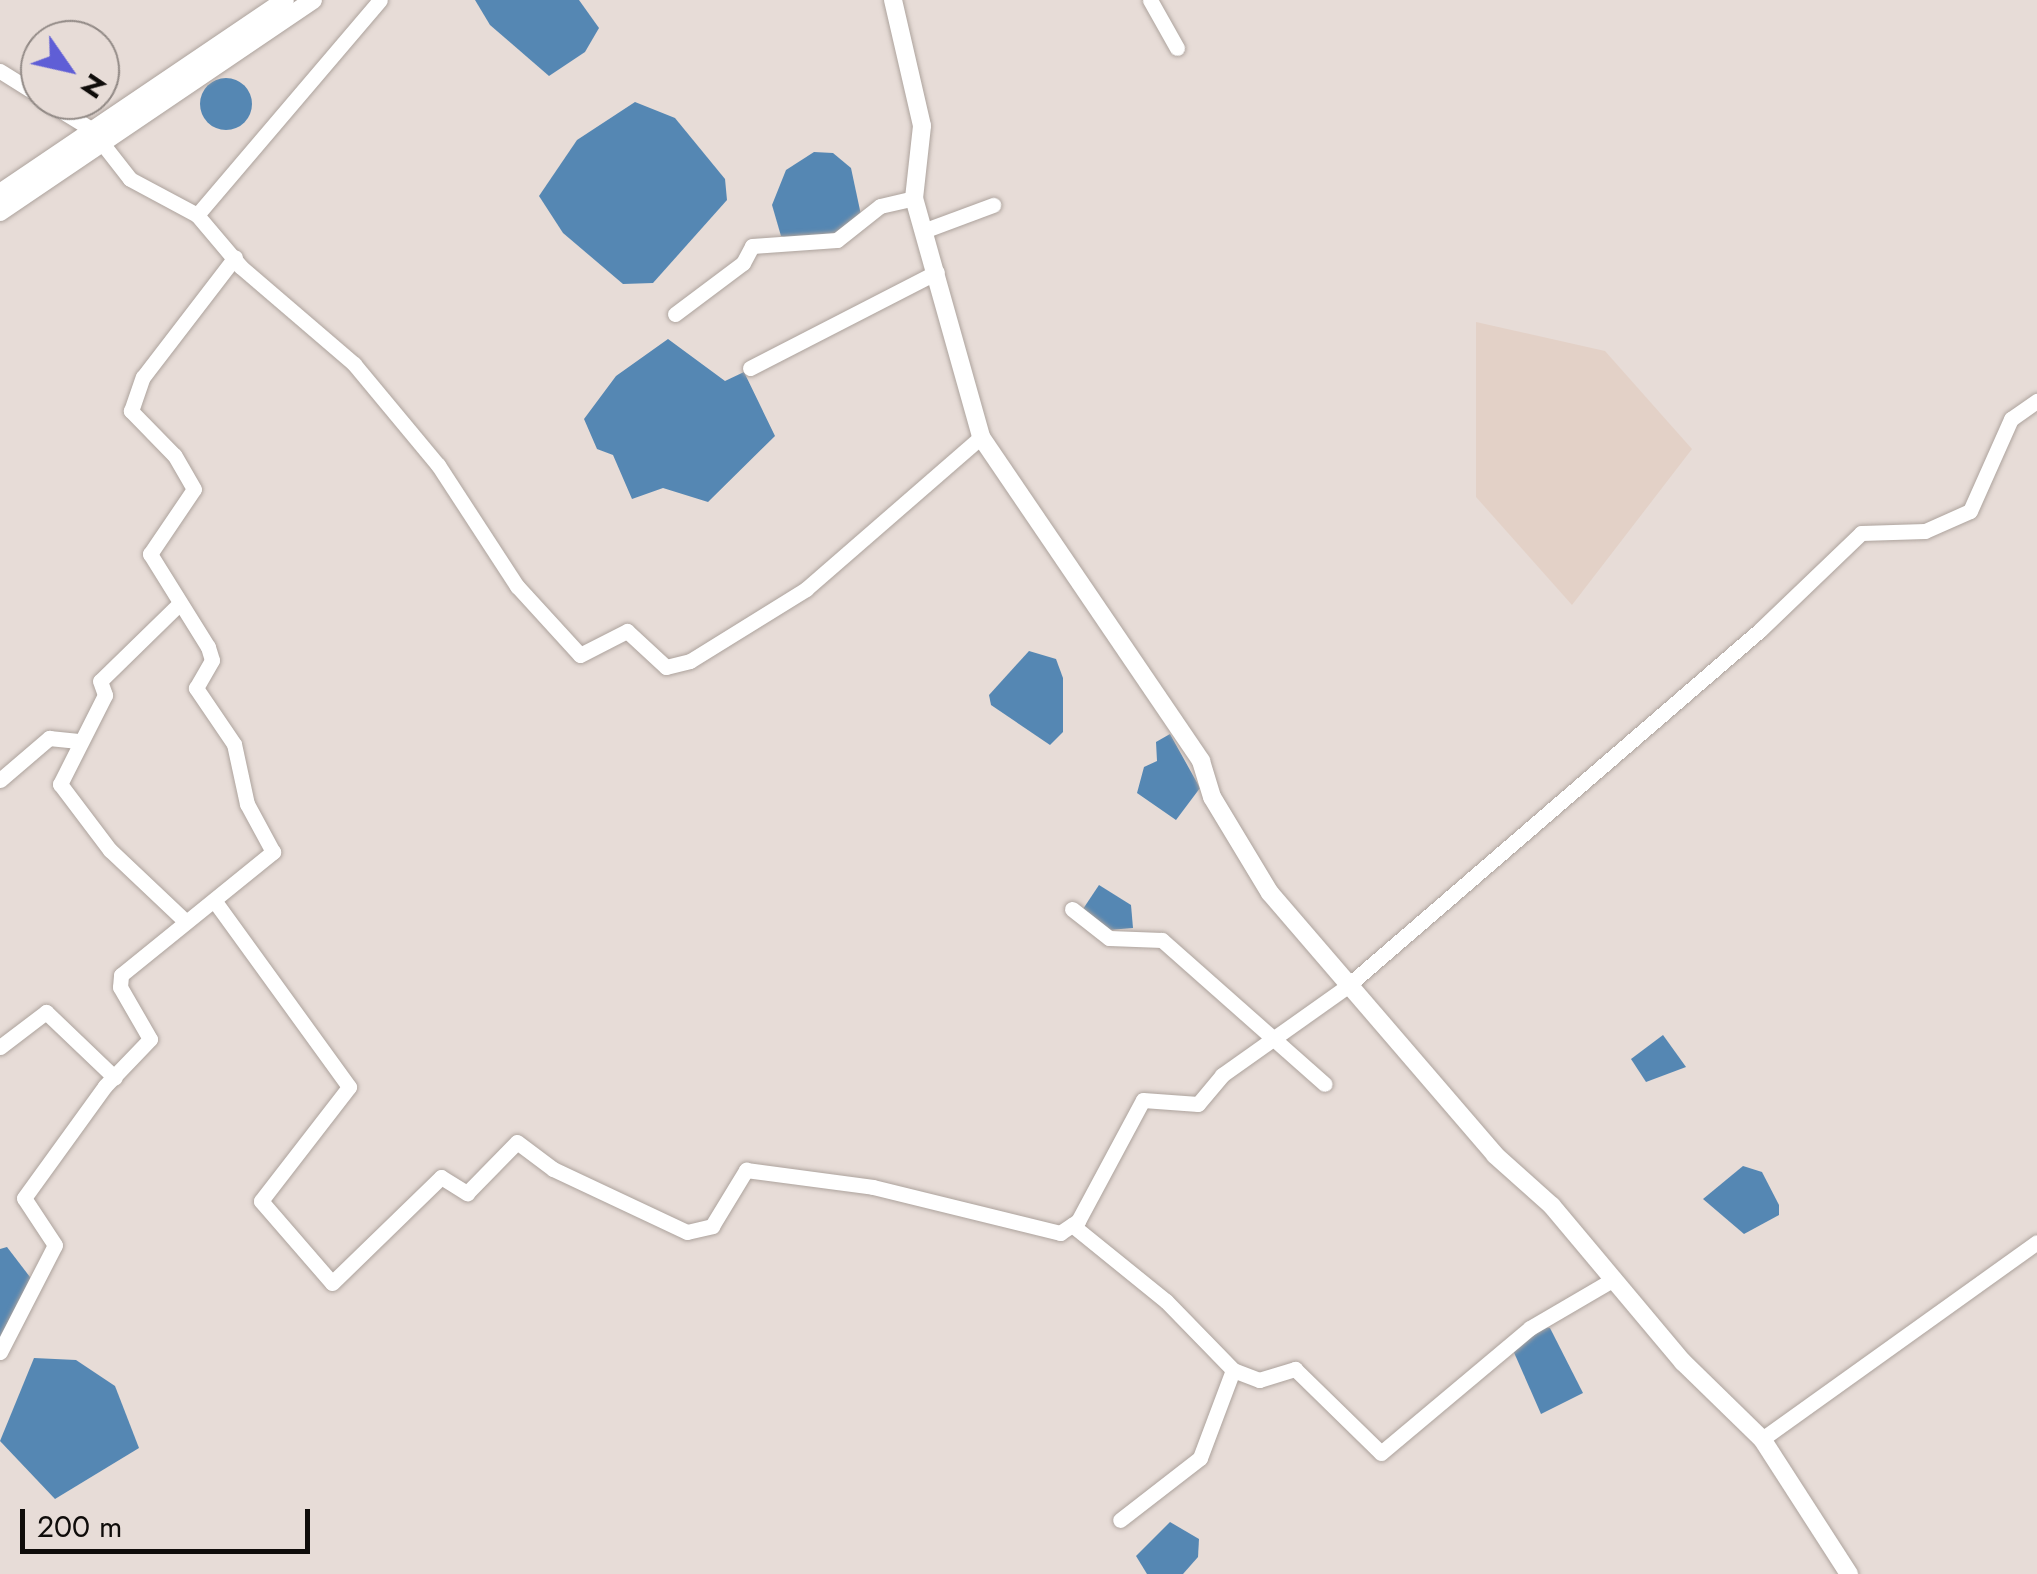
<!DOCTYPE html>
<style>
body{margin:0}
#map{position:relative;width:2037px;height:1574px;overflow:hidden;background:#e7dcd7;font-family:Jost,sans-serif}
div>[style]{position:absolute}
.built>*{inset:0;background:#e3d1c7}
.water>*{inset:0;background:#5587b3}
.round{border-radius:50%}
.roads{filter:drop-shadow(0 0 2px #ada39d) drop-shadow(0 0 2px #ada39d)}
.minor>*{height:15px;margin:-7.5px;padding:0 7.5px;transform-origin:7.5px;border-radius:7.5px;background:#fff}
.major>*{height:18px;margin:-9px;padding:0 9px;transform-origin:9px;border-radius:9px;background:#fff}
span{translate:-50% -50%;white-space:nowrap;text-align:center;line-height:1.15;-webkit-text-stroke:10px #e7dcd7;paint-order:stroke}
.north{position:absolute;left:20px;top:20px;width:100px;height:100px;box-sizing:border-box;background:#e7dcd7;border:2px solid #918985;border-radius:50%;rotate:124deg;font-size:28px;font-weight:700;line-height:40px;text-align:center;color:#0f0c0a}
.north::after{content:'';display:block;margin:auto;width:35px;height:45px;background:#5f5ed6;clip-path:polygon(50% 0,100% 100%,50% 72%,0 100%)}
.scale{position:absolute;left:20px;top:1509px;width:290px;height:45px;box-sizing:border-box;border:5px solid #0f0c0a;border-top:0;padding-left:12px;font-size:30px;line-height:35px;white-space:nowrap;color:#0f0c0a;-webkit-text-stroke:8px #e7dcd7;paint-order:stroke}
</style>
<div id="map">
<div class="built">
<i style="clip-path:polygon(1476px 322px,1605px 351px,1692px 449px,1572px 605px,1476px 497px)"></i>
</div>
<div class="water">
<i style="clip-path:polygon(475px 0,579px 0,599px 28px,585px 52px,549px 76px,490px 25px)"></i>
<i class="round" style="left:200px;top:78px;width:52px;height:52px"></i>
<i style="clip-path:polygon(635px 102px,675px 118px,725px 179px,727px 200px,653px 283px,623px 284px,563px 233px,539px 196px,577px 140px)"></i>
<i style="clip-path:polygon(814px 152px,833px 153px,851px 168px,861px 215px,843px 233px,797px 241px,781px 236px,772px 205px,786px 170px)"></i>
<i style="clip-path:polygon(668px 339px,725px 381px,744px 372px,775px 436px,708px 502px,663px 488px,632px 499px,613px 455px,597px 449px,584px 419px,616px 376px)"></i>
<i style="clip-path:polygon(1029px 651px,1056px 659px,1063px 678px,1063px 732px,1050px 745px,991px 705px,989px 695px)"></i>
<i style="clip-path:polygon(1170px 734px,1200px 788px,1176px 820px,1137px 793px,1144px 767px,1157px 761px,1156px 742px)"></i>
<i style="clip-path:polygon(1099px 885px,1131px 905px,1133px 928px,1109px 930px,1081px 912px)"></i>
<i style="clip-path:polygon(1663px 1035px,1686px 1067px,1646px 1082px,1631px 1059px)"></i>
<i style="clip-path:polygon(1743px 1166px,1762px 1172px,1779px 1205px,1779px 1215px,1744px 1234px,1703px 1199px)"></i>
<i style="clip-path:polygon(7px 1247px,33px 1281px,0 1340px,0 1249px)"></i>
<i style="clip-path:polygon(1541px 1326px,1550px 1328px,1583px 1393px,1541px 1414px,1512px 1348px)"></i>
<i style="clip-path:polygon(34px 1358px,76px 1360px,115px 1386px,139px 1448px,55px 1499px,0 1441px)"></i>
<i style="clip-path:polygon(1170px 1522px,1199px 1539px,1198px 1557px,1183px 1574px,1147px 1574px,1136px 1556px)"></i>
</div>
<div class="roads">
<div class="minor">
<i style="left:1150px;top:0;width:55px;rotate:60.6deg"></i>
<i style="left:0;top:71px;width:47px;rotate:32deg"></i>
<i style="left:44px;top:100px;width:55px;rotate:31.7deg"></i>
<i style="left:91px;top:129px;width:63px;rotate:52deg"></i>
<i style="left:130px;top:179px;width:76px;rotate:28.2deg"></i>
<i style="left:197px;top:215px;width:68px;rotate:49.8deg"></i>
<i style="left:241px;top:267px;width:149px;rotate:40.6deg"></i>
<i style="left:354px;top:364px;width:131px;rotate:50.3deg"></i>
<i style="left:438px;top:465px;width:145px;rotate:56.9deg"></i>
<i style="left:517px;top:586px;width:93px;rotate:47.6deg"></i>
<i style="left:580px;top:655px;width:53px;rotate:-27.1deg"></i>
<i style="left:627px;top:631px;width:53px;rotate:42.7deg"></i>
<i style="left:666px;top:667px;width:25px;rotate:-14deg"></i>
<i style="left:690px;top:661px;width:137px;rotate:-31.8deg"></i>
<i style="left:806px;top:589px;width:232px;rotate:-41deg"></i>
<i style="left:197px;top:215px;width:282px;rotate:-49.6deg"></i>
<i style="left:923px;top:231px;width:75px;rotate:-20.4deg"></i>
<i style="left:675px;top:314px;width:85px;rotate:-36.9deg"></i>
<i style="left:743px;top:263px;width:19px;rotate:-62deg"></i>
<i style="left:752px;top:246px;width:85px;rotate:-4deg"></i>
<i style="left:837px;top:240px;width:55px;rotate:-38.3deg"></i>
<i style="left:880px;top:206px;width:35px;rotate:-13deg"></i>
<i style="left:750px;top:368px;width:210px;rotate:-27.2deg"></i>
<i style="left:179px;top:604px;width:110px;rotate:135.7deg"></i>
<i style="left:100px;top:681px;width:15px;rotate:70deg"></i>
<i style="left:105px;top:695px;width:100px;rotate:116.8deg"></i>
<i style="left:60px;top:784px;width:83px;rotate:52.9deg"></i>
<i style="left:110px;top:850px;width:100px;rotate:43.4deg"></i>
<i style="left:0;top:780px;width:65px;rotate:-40.6deg"></i>
<i style="left:49px;top:738px;width:27px;rotate:6deg"></i>
<i style="left:216px;top:903px;width:227px;rotate:54.1deg"></i>
<i style="left:349px;top:1087px;width:144px;rotate:127.7deg"></i>
<i style="left:261px;top:1201px;width:108px;rotate:49.1deg"></i>
<i style="left:332px;top:1283px;width:152px;rotate:-44.2deg"></i>
<i style="left:441px;top:1177px;width:31px;rotate:32deg"></i>
<i style="left:467px;top:1193px;width:71px;rotate:-45.6deg"></i>
<i style="left:517px;top:1142px;width:45px;rotate:36.9deg"></i>
<i style="left:553px;top:1169px;width:148px;rotate:25.2deg"></i>
<i style="left:687px;top:1232px;width:26px;rotate:-13deg"></i>
<i style="left:712px;top:1226px;width:66px;rotate:-58.7deg"></i>
<i style="left:746px;top:1170px;width:128px;rotate:7.6deg"></i>
<i style="left:873px;top:1187px;width:193px;rotate:13.8deg"></i>
<i style="left:1060px;top:1233px;width:22px;rotate:-34deg"></i>
<i style="left:1078px;top:1221px;width:137px;rotate:-61.8deg"></i>
<i style="left:1143px;top:1100px;width:55px;rotate:4.2deg"></i>
<i style="left:1198px;top:1104px;width:38px;rotate:-50deg"></i>
<i style="left:1222px;top:1075px;width:151px;rotate:-35.3deg"></i>
<i style="left:1345px;top:988px;width:548px;rotate:-40.78deg"></i>
<i style="left:1760px;top:630px;width:140px;rotate:-43.8deg"></i>
<i style="left:1861px;top:533px;width:64px;rotate:-1.8deg"></i>
<i style="left:1925px;top:531px;width:49px;rotate:-24deg"></i>
<i style="left:1970px;top:511px;width:101px;rotate:-66deg"></i>
<i style="left:2011px;top:419px;width:32px;rotate:-35deg"></i>
<i style="left:1072px;top:909px;width:47px;rotate:38.1deg"></i>
<i style="left:1109px;top:938px;width:53px;rotate:2.2deg"></i>
<i style="left:1162px;top:940px;width:217px;rotate:41.5deg"></i>
<i style="left:0;top:1047px;width:58px;rotate:-37.3deg"></i>
<i style="left:46px;top:1012px;width:95px;rotate:43.7deg"></i>
<i style="left:1072px;top:1225px;width:121px;rotate:39deg"></i>
<i style="left:1166px;top:1301px;width:96px;rotate:45.8deg"></i>
<i style="left:1233px;top:1370px;width:94px;rotate:110.6deg"></i>
<i style="left:1200px;top:1458px;width:101px;rotate:142.2deg"></i>
<i style="left:0;top:1352px;width:120px;rotate:-62.8deg"></i>
<i style="left:55px;top:1245px;width:56px;rotate:-123.4deg"></i>
<i style="left:24px;top:1198px;width:138px;rotate:-54.1deg"></i>
<i style="left:105px;top:1086px;width:65px;rotate:-46.2deg"></i>
<i style="left:150px;top:1039px;width:60px;rotate:-120deg"></i>
<i style="left:120px;top:987px;width:12px;rotate:-85deg"></i>
<i style="left:121px;top:975px;width:196px;rotate:-39deg"></i>
<i style="left:273px;top:852px;width:55px;rotate:-118.4deg"></i>
<i style="left:247px;top:804px;width:61px;rotate:-102.2deg"></i>
<i style="left:234px;top:744px;width:68px;rotate:-124.2deg"></i>
<i style="left:196px;top:688px;width:32px;rotate:-60deg"></i>
<i style="left:212px;top:660px;width:14px;rotate:-107deg"></i>
<i style="left:208px;top:647px;width:110px;rotate:-121.9deg"></i>
<i style="left:150px;top:554px;width:78px;rotate:-55.9deg"></i>
<i style="left:194px;top:489px;width:39px;rotate:-120deg"></i>
<i style="left:174px;top:455px;width:62px;rotate:-134.3deg"></i>
<i style="left:131px;top:411px;width:36px;rotate:-71deg"></i>
<i style="left:143px;top:377px;width:151px;rotate:-52.5deg"></i>
<i style="left:1233px;top:1370px;width:28px;rotate:21deg"></i>
<i style="left:1259px;top:1380px;width:38px;rotate:-17deg"></i>
<i style="left:1295px;top:1369px;width:120px;rotate:44.3deg"></i>
<i style="left:1381px;top:1453px;width:194px;rotate:-40deg"></i>
<i style="left:1530px;top:1328px;width:95px;rotate:-30.3deg"></i>
<i style="left:1762px;top:1439px;width:338px;rotate:-35.6deg"></i>
</div>
<div class="major">
<i style="left:893px;top:0;width:129px;rotate:77deg"></i>
<i style="left:922px;top:126px;width:72px;rotate:96.3deg"></i>
<i style="left:914px;top:198px;width:248px;rotate:74.3deg"></i>
<i style="left:981px;top:437px;width:392px;rotate:55.8deg"></i>
<i style="left:1201px;top:761px;width:38px;rotate:73deg"></i>
<i style="left:1212px;top:797px;width:112px;rotate:58.9deg"></i>
<i style="left:1270px;top:893px;width:345px;rotate:49.3deg"></i>
<i style="left:1495px;top:1155px;width:76px;rotate:41.8deg"></i>
<i style="left:1552px;top:1206px;width:204px;rotate:50deg"></i>
<i style="left:1683px;top:1362px;width:110px;rotate:44.3deg"></i>
<i style="left:1762px;top:1439px;width:161px;rotate:57.2deg"></i>
<i style="left:0;top:193px;width:344px;rotate:-34.1deg"></i>
<i style="left:0;top:212px;width:378px;rotate:-34.1deg"></i>
</div>
</div>
<div class="north">N</div>
<div class="scale">200 m</div>
</div>
